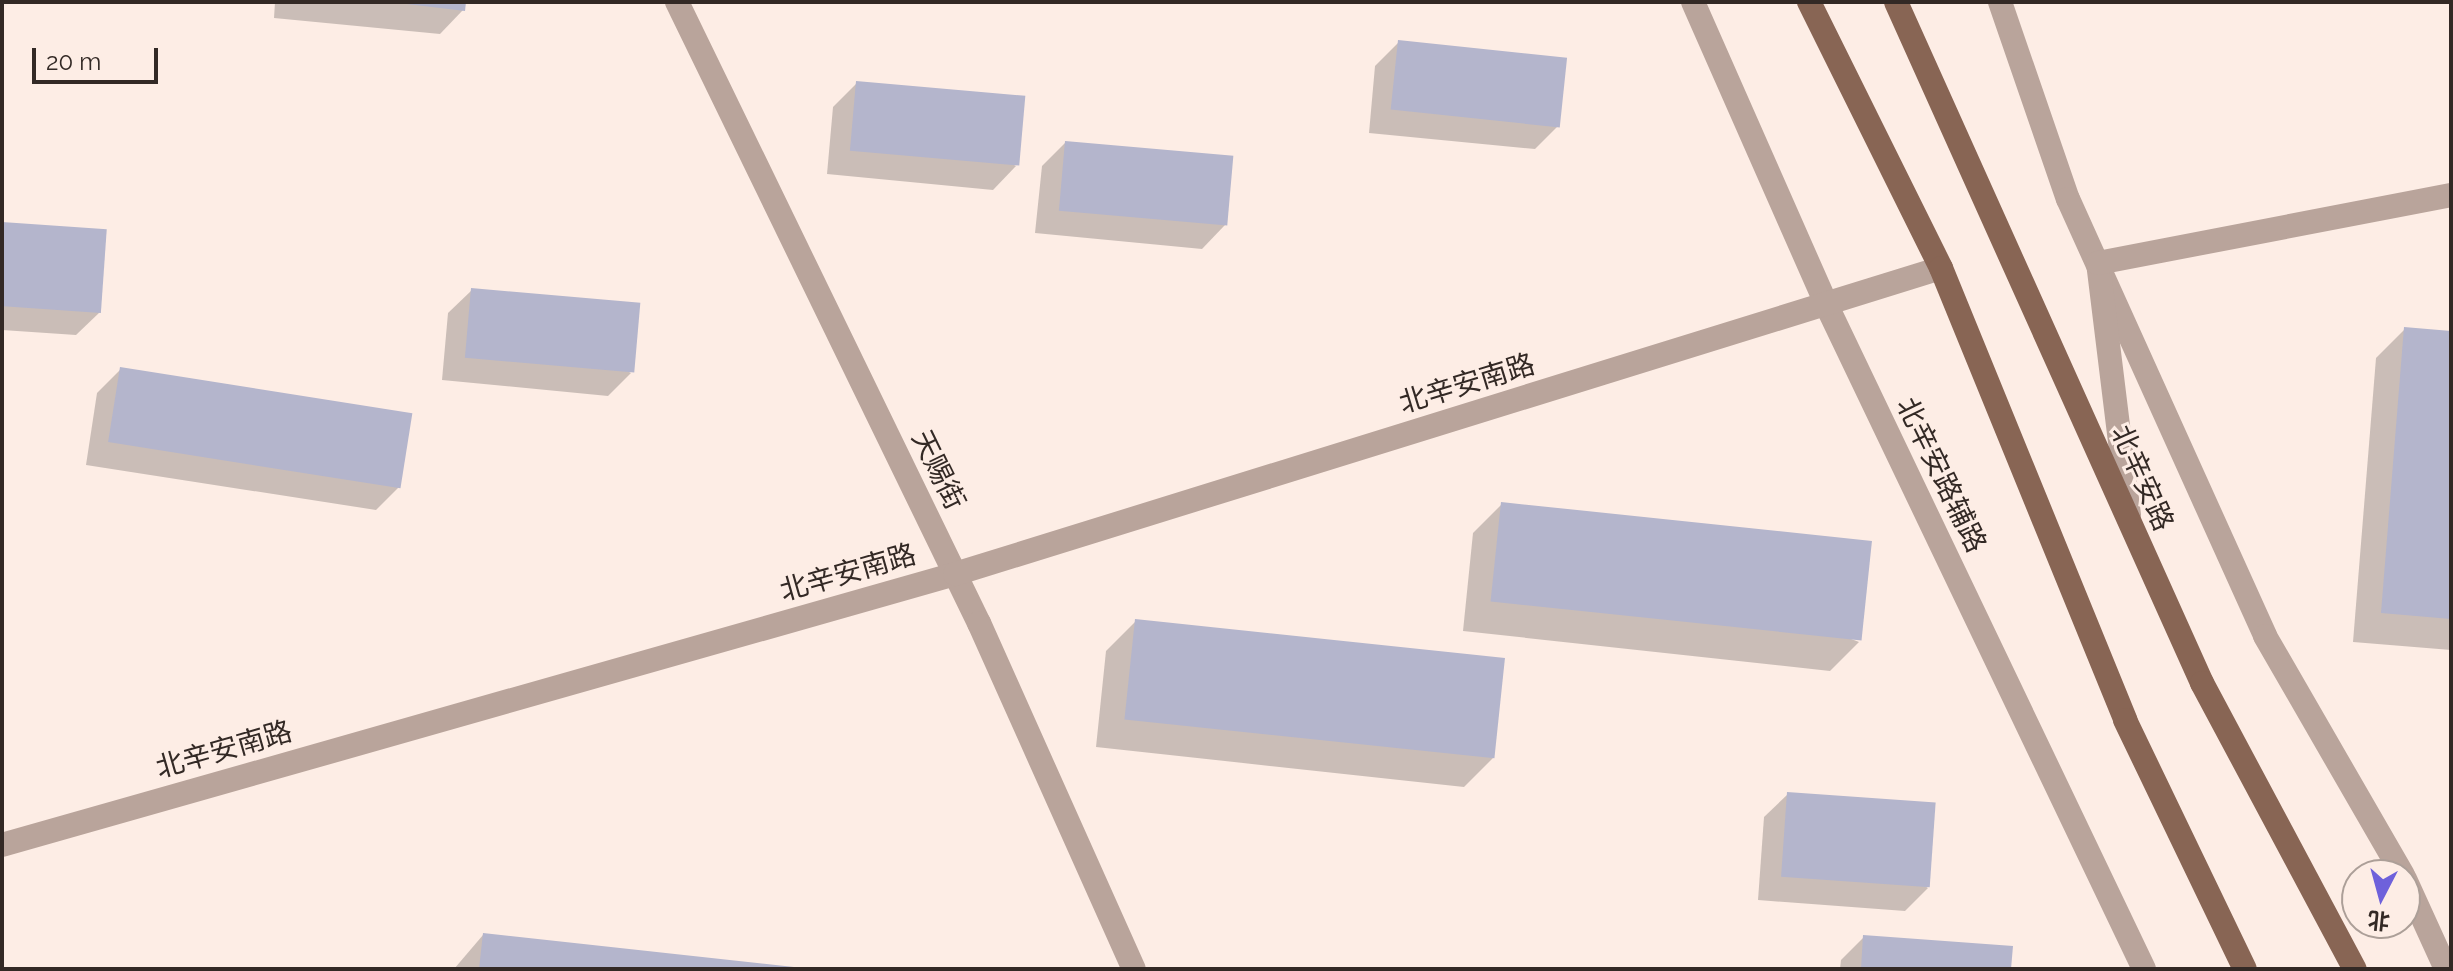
<!DOCTYPE html>
<meta charset="utf-8">
<style>
body{margin:0}
#map{position:relative;width:2453px;height:971px;overflow:hidden;background:#fdede5;font-family:Raleway,"Noto Sans SC",sans-serif}
div>[style]{position:absolute}
.shadow>*{inset:0;background:#0003}
.building>*{inset:0;background:#b4b5cc;transform-origin:0 0}
.minor>*{height:24px;margin:-12px;padding:0 12px;transform-origin:12px;border-radius:12px;background:#b9a49b}
.major>*{height:24px;margin:-12px;padding:0 12px;transform-origin:12px;border-radius:12px;background:#886554}
span{translate:-50% -50%;white-space:nowrap;text-align:center;line-height:1.15;-webkit-text-stroke:6px #fdede5;paint-order:stroke}
.street-label{font-size:28px;color:#332925}
.frame{position:absolute;inset:0;border:4px solid #332925;pointer-events:none}
.north{position:absolute;left:2341px;top:859px;width:80px;height:80px;box-sizing:border-box;background:#fdede5;border:2px solid #ac9f98;border-radius:50%;rotate:186deg;font-size:22px;font-weight:700;line-height:32px;text-align:center;color:#332925}
.north::after{content:'';display:block;margin:auto;width:28px;height:36px;background:#6e61db;clip-path:polygon(50% 0,100% 100%,50% 72%,0 100%)}
.scale{position:absolute;left:32px;top:48px;width:126px;height:36px;box-sizing:border-box;border:4px solid #332925;border-top:0;padding-left:10px;font-size:24px;line-height:28px;white-space:nowrap;color:#332925;-webkit-text-stroke:6px #fdede5;paint-order:stroke}
</style>
<div id="map">
<div class="shadow">
<i style="clip-path:polygon(275px 2px,464px 2px,463px 10px,440px 34px,274px 18px)"></i>
<i style="clip-path:polygon(1399px 42px,1558px 126px,1535px 149px,1369px 133px,1375px 66px)"></i>
<i style="clip-path:polygon(857px 83px,1016px 166px,993px 190px,827px 174px,833px 107px)"></i>
<i style="clip-path:polygon(1065px 143px,1225px 225px,1202px 249px,1035px 233px,1042px 166px)"></i>
<i style="clip-path:polygon(2px 224px,100px 312px,76px 335px,2px 330px)"></i>
<i style="clip-path:polygon(472px 290px,631px 373px,608px 396px,442px 380px,448px 313px)"></i>
<i style="clip-path:polygon(2405px 329px,2451px 333px,2451px 650px,2353px 642px,2376px 358px)"></i>
<i style="clip-path:polygon(120px 370px,400px 486px,376px 510px,86px 465px,97px 393px)"></i>
<i style="clip-path:polygon(1502px 504px,1859px 642px,1830px 671px,1463px 631px,1473px 533px)"></i>
<i style="clip-path:polygon(1136px 621px,1493px 758px,1464px 787px,1096px 747px,1106px 651px)"></i>
<i style="clip-path:polygon(1788px 794px,1928px 888px,1905px 911px,1758px 900px,1764px 817px)"></i>
<i style="clip-path:polygon(483px 935px,792px 969px,454px 969px)"></i>
<i style="clip-path:polygon(1864px 937px,2009px 969px,1840px 969px,1841px 960px)"></i>
</div>
<div class="building">
<i style="clip-path:polygon(390px 2px,466px 2px,465px 11px)"></i>
<i style="left:1398px;top:40px;width:170px;height:70px;rotate:6deg"></i>
<i style="left:856px;top:81px;width:170px;height:70px;rotate:5deg"></i>
<i style="left:1065px;top:141px;width:169px;height:70px;rotate:5deg"></i>
<i style="left:2px;top:222px;width:105px;height:84px;rotate:4deg"></i>
<i style="left:471px;top:288px;width:170px;height:70px;rotate:5deg"></i>
<i style="clip-path:polygon(2404px 327px,2451px 331px,2451px 619px,2381px 613px)"></i>
<i style="left:120px;top:367px;width:296px;height:76px;rotate:9deg"></i>
<i style="left:1501px;top:502px;width:373px;height:100px;rotate:6deg"></i>
<i style="left:1135px;top:619px;width:372px;height:101px;rotate:6deg"></i>
<i style="left:1787px;top:792px;width:149px;height:85px;rotate:4deg"></i>
<i style="clip-path:polygon(483px 933px,794px 967px,794px 969px,479px 969px)"></i>
<i style="clip-path:polygon(1863px 935px,2013px 946px,2011px 969px,1861px 969px)"></i>
</div>
<div class="minor">
<i style="left:677px;top:2px;width:691px;rotate:64.07deg"></i>
<i style="left:979px;top:623px;width:379px;rotate:65.9deg"></i>
<i style="left:1693px;top:2px;width:330px;rotate:66.2deg"></i>
<i style="left:1826px;top:304px;width:737px;rotate:64.44deg"></i>
<i style="left:2000px;top:2px;width:208px;rotate:71deg"></i>
<i style="left:2068px;top:199px;width:479px;rotate:65.7deg"></i>
<i style="left:2265px;top:636px;width:276px;rotate:60deg"></i>
<i style="left:2129px;top:515px;width:254px;rotate:-97deg"></i>
<i style="left:2098px;top:263px;width:359px;rotate:-10.9deg"></i>
<i style="left:2px;top:845px;width:991px;rotate:-15.87deg"></i>
<i style="left:955px;top:574px;width:1032px;rotate:-17.24deg"></i>
<i style="left:2405px;top:879px;width:99px;rotate:65.5deg"></i>
</div>
<div class="major">
<i style="left:1809px;top:2px;width:297px;rotate:63.6deg"></i>
<i style="left:1941px;top:268px;width:488px;rotate:67.8deg"></i>
<i style="left:2125px;top:720px;width:276px;rotate:64.3deg"></i>
<i style="left:1896px;top:2px;width:747px;rotate:65.8deg"></i>
<i style="left:2202px;top:683px;width:324px;rotate:61.9deg"></i>
</div>
<div class="street-label">
<span style="left:1467px;top:384px;rotate:-17deg">北辛安南路</span>
<span style="left:938px;top:470px;rotate:64deg">天赐街</span>
<span style="left:1941px;top:475px;rotate:64deg">北辛安路辅路</span>
<span style="left:2142px;top:478px;rotate:66deg">北辛安路</span>
<span style="left:848px;top:573px;rotate:-16deg">北辛安南路</span>
<span style="left:224px;top:750px;rotate:-16deg">北辛安南路</span>
</div>
<div class="frame"></div>
<div class="north">北</div>
<div class="scale">20 m</div>
</div>
